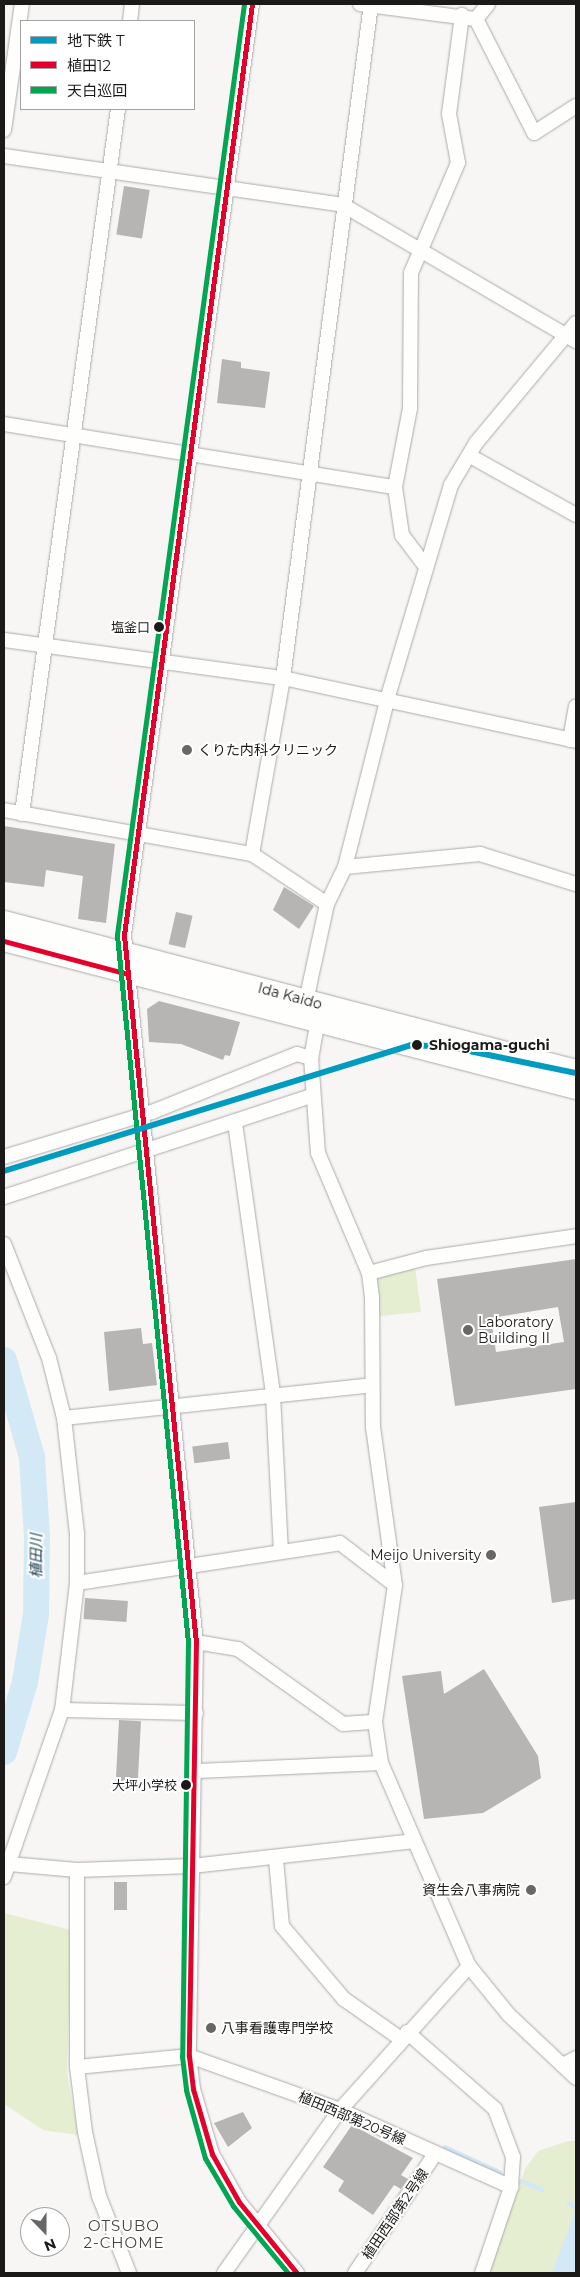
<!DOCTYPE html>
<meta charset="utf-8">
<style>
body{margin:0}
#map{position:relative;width:580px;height:2277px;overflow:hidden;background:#f8f6f4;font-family:Montserrat,"Noto Sans JP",sans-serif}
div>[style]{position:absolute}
.green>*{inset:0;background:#e5eed1}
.water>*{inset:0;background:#d3e9f5}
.stream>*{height:4.5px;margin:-2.25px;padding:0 2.25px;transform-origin:2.25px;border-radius:2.25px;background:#d3e9f5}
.river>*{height:26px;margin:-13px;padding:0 13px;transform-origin:13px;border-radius:13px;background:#d3e9f5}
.building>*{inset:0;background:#b6b5b3;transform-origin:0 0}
.roads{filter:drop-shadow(0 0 1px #acaaa9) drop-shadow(0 0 1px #acaaa9)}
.minor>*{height:14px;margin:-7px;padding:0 7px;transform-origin:7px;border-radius:7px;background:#fefefd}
.highway>*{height:20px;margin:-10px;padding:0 10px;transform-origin:10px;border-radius:10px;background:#fefefd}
.bus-1>*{height:5px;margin:-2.5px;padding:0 2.5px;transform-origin:2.5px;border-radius:2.5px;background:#e4002b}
.bus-2>*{height:5px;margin:-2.5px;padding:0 2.5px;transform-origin:2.5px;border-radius:2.5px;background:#00a651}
.metro-1>*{height:6px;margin:-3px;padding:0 3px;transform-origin:3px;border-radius:3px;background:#009bbf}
.dots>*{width:14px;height:14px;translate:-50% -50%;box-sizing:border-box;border:2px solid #fff;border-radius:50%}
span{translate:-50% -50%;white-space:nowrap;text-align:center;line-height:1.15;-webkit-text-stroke:4px #fff;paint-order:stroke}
.bus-label{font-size:13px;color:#1b1a19}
.right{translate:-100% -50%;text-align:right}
.poi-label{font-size:14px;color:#1b1a19}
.left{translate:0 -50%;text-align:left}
.street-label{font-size:14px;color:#1b1a19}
.stop-label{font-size:14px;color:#1b1a19;font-weight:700}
.water-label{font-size:15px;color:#1e4457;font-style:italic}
.neighbourhood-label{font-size:15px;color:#474342;letter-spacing:1px}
.frame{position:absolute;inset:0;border:5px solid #1b1a19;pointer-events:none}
.legend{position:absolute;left:20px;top:20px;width:175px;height:90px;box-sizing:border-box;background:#fff;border:1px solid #a4a3a3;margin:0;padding:6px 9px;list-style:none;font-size:15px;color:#1b1a19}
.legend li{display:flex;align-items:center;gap:10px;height:25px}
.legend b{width:25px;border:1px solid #a4a3a3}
.north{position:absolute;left:20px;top:2207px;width:50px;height:50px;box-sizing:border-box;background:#fff;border:1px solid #a4a3a3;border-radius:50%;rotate:158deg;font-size:14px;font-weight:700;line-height:20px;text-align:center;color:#1b1a19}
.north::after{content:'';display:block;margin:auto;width:18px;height:22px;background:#686766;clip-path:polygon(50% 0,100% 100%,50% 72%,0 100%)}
</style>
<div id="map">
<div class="green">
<i style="clip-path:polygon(415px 1266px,421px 1312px,380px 1316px,375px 1277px)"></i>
<i style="clip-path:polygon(4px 1913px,71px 1930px,67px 2073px,78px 2135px,43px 2130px,4px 2104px)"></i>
<i style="clip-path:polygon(568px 2141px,576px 2141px,576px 2273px,489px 2273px,525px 2169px,538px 2151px)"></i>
</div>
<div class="water">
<i style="clip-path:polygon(576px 2209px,576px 2273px,552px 2273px)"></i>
</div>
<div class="stream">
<i style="left:445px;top:2147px;width:60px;rotate:24.8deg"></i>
<i style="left:521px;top:2181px;width:22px;rotate:21deg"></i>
<i style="left:569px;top:2203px;width:8px;rotate:23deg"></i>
</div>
<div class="river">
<i style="left:4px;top:1360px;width:101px;rotate:73.9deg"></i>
<i style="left:32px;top:1457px;width:80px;rotate:86.4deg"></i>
<i style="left:37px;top:1537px;width:77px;rotate:90.7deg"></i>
<i style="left:36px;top:1614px;width:69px;rotate:99.2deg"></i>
<i style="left:25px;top:1682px;width:73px;rotate:106.7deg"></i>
</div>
<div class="building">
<i style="left:124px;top:186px;width:26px;height:49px;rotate:9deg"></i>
<i style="clip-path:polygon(222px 359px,241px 362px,241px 368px,270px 372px,265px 408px,217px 403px)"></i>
<i style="clip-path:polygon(4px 826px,115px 844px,106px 923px,78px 919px,83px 876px,46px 870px,44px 887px,4px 882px)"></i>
<i style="clip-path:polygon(284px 887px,314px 906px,299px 929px,273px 910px)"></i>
<i style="left:176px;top:912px;width:17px;height:33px;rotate:13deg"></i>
<i style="clip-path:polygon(159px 1001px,240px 1022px,230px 1056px,225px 1055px,223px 1060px,181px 1044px,149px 1042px,147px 1009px)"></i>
<i style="clip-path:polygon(evenodd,576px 1259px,576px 1389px,455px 1406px,437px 1279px,576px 1259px,558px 1307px,564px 1342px,496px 1352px,491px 1318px,558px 1307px)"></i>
<i style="clip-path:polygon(141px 1328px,143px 1344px,152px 1343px,157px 1385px,109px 1391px,104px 1332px)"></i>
<i style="left:228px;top:1442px;width:17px;height:36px;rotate:83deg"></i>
<i style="clip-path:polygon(576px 1502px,576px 1599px,552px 1603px,539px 1507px)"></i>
<i style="left:85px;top:1598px;width:43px;height:21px;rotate:4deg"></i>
<i style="clip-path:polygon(484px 1669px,538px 1756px,541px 1778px,483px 1813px,424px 1819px,402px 1676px,441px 1671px,444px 1694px)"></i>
<i style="left:119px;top:1720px;width:22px;height:68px;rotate:3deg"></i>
<i style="left:114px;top:1882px;width:13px;height:28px"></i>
<i style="clip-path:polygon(243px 2112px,252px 2128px,228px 2147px,214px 2123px)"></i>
<i style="clip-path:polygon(352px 2125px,413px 2158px,401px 2175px,408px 2179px,401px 2189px,394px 2185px,373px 2215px,338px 2191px,344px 2181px,323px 2167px)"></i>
</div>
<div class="roads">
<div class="minor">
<i style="left:252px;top:4px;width:940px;rotate:97.83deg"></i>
<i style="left:124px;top:935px;width:711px;rotate:84.19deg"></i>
<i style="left:196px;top:1642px;width:414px;rotate:91deg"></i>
<i style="left:189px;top:2056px;width:33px;rotate:83deg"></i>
<i style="left:193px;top:2089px;width:68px;rotate:73.7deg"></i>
<i style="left:212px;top:2154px;width:55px;rotate:60.6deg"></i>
<i style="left:239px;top:2202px;width:92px;rotate:50.8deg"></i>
<i style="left:360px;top:4px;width:117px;rotate:7.4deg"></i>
<i style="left:476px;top:19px;width:19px;rotate:-51deg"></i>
<i style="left:476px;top:19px;width:128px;rotate:63deg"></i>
<i style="left:534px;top:133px;width:50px;rotate:-32.7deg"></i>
<i style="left:130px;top:21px;width:17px;rotate:-83deg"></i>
<i style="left:4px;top:130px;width:127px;rotate:-81.9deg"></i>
<i style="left:4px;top:156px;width:343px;rotate:8.2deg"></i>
<i style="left:343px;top:205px;width:270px;rotate:30.3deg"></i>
<i style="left:576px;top:323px;width:156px;rotate:129.8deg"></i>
<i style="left:476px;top:443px;width:49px;rotate:120.8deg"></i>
<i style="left:451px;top:485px;width:221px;rotate:106.6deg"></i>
<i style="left:388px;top:697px;width:175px;rotate:104.2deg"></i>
<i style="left:345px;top:867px;width:41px;rotate:115.9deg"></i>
<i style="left:327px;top:904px;width:99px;rotate:102.2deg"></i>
<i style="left:306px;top:1001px;width:26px;rotate:65deg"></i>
<i style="left:317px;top:1025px;width:34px;rotate:100deg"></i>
<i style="left:311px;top:1058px;width:95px;rotate:85.8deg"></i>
<i style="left:318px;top:1153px;width:130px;rotate:67deg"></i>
<i style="left:369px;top:1273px;width:24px;rotate:83deg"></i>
<i style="left:372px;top:1297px;width:130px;rotate:89.6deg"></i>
<i style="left:373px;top:1427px;width:160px;rotate:82.1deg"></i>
<i style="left:395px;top:1585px;width:138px;rotate:98.3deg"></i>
<i style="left:375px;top:1722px;width:41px;rotate:81.7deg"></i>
<i style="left:381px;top:1763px;width:221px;rotate:66.6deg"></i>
<i style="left:469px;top:1966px;width:63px;rotate:50.8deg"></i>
<i style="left:509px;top:2015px;width:92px;rotate:43.2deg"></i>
<i style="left:4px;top:424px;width:396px;rotate:9.2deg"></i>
<i style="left:395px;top:487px;width:49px;rotate:81.7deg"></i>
<i style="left:402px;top:535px;width:40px;rotate:53deg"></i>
<i style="left:470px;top:456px;width:121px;rotate:29.1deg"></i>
<i style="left:395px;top:487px;width:80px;rotate:-79.2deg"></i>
<i style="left:410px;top:408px;width:135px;rotate:-89.6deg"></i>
<i style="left:411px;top:273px;width:120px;rotate:-66.9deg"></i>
<i style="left:458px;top:163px;width:50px;rotate:-100.4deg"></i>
<i style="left:449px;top:114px;width:100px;rotate:-82.5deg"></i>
<i style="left:4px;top:640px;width:282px;rotate:7.8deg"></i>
<i style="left:283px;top:678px;width:300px;rotate:12.1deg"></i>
<i style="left:570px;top:740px;width:34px;rotate:-80deg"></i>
<i style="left:4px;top:810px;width:252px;rotate:10.1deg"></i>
<i style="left:252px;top:854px;width:90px;rotate:33.7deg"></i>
<i style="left:22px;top:814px;width:712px;rotate:-82.25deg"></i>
<i style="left:252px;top:854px;width:179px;rotate:-80deg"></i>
<i style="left:283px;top:678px;width:680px;rotate:-82.56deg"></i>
<i style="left:345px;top:867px;width:136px;rotate:-5.5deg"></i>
<i style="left:480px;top:854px;width:101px;rotate:17.4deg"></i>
<i style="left:235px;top:1123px;width:275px;rotate:82deg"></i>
<i style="left:273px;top:1395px;width:156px;rotate:87.1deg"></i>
<i style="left:4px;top:1157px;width:155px;rotate:-16.9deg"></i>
<i style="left:152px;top:1112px;width:156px;rotate:-21.8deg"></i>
<i style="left:297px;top:1054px;width:15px;rotate:16deg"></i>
<i style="left:4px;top:1197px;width:323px;rotate:-18.2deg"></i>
<i style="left:4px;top:1244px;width:123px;rotate:68.5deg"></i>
<i style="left:49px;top:1358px;width:62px;rotate:76deg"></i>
<i style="left:64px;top:1418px;width:116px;rotate:83.6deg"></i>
<i style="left:77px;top:1533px;width:50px;rotate:90deg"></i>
<i style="left:77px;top:1583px;width:128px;rotate:96.7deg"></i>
<i style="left:62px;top:1710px;width:177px;rotate:109.2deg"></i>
<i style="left:369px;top:1273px;width:59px;rotate:-14.7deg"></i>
<i style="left:426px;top:1258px;width:152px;rotate:-8.3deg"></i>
<i style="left:64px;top:1418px;width:309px;rotate:-6.1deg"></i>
<i style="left:77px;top:1583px;width:266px;rotate:-8.6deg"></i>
<i style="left:340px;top:1543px;width:69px;rotate:37.4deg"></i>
<i style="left:196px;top:1642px;width:43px;rotate:9.5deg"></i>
<i style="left:238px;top:1649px;width:129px;rotate:35.5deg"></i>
<i style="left:343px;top:1724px;width:32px;rotate:-4deg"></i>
<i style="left:62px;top:1710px;width:134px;rotate:1.3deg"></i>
<i style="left:197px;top:1771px;width:184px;rotate:-2.5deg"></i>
<i style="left:276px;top:1859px;width:67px;rotate:84.9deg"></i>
<i style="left:282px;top:1926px;width:96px;rotate:49.7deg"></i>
<i style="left:344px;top:1999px;width:70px;rotate:35.1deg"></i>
<i style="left:9px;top:1864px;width:68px;rotate:5deg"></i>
<i style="left:77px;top:1870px;width:115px;rotate:-2deg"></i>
<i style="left:192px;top:1866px;width:224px;rotate:-6.4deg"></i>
<i style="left:77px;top:1870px;width:197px;rotate:90deg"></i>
<i style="left:77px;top:2067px;width:65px;rotate:83deg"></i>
<i style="left:85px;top:2132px;width:66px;rotate:77.7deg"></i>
<i style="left:99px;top:2196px;width:83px;rotate:68.7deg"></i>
<i style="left:407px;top:2032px;width:117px;rotate:41.2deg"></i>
<i style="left:495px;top:2109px;width:51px;rotate:69.4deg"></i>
<i style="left:513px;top:2157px;width:30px;rotate:94deg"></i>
<i style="left:511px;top:2187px;width:91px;rotate:108.6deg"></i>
<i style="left:563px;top:2065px;width:15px;rotate:-28deg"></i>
<i style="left:77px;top:2067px;width:113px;rotate:-5.6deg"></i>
<i style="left:189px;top:2056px;width:160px;rotate:19.7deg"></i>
<i style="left:340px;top:2110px;width:188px;rotate:24.2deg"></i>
<i style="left:224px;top:2273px;width:200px;rotate:-54.6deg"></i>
<i style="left:340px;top:2110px;width:193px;rotate:-48.1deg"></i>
<i style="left:355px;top:2273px;width:143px;rotate:-56.1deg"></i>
</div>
<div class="highway">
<i style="left:4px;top:921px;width:591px;rotate:14.6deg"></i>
<i style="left:4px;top:941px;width:591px;rotate:14.51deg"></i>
</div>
</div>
<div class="bus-1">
<i style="left:252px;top:4px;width:940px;rotate:97.83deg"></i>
<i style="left:124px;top:935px;width:711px;rotate:84.19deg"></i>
<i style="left:196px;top:1642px;width:414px;rotate:91deg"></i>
<i style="left:189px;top:2056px;width:33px;rotate:83deg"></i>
<i style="left:193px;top:2089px;width:68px;rotate:73.7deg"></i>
<i style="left:212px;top:2154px;width:55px;rotate:60.6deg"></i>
<i style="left:239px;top:2202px;width:92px;rotate:50.8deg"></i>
<i style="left:4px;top:941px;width:128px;rotate:14.9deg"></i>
</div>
<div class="bus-2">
<i style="left:244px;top:4px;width:940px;rotate:97.77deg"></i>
<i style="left:117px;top:935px;width:711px;rotate:84.27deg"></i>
<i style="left:188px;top:1642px;width:414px;rotate:90.8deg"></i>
<i style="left:182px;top:2056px;width:34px;rotate:83deg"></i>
<i style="left:186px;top:2090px;width:71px;rotate:74.4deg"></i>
<i style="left:205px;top:2158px;width:56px;rotate:59.7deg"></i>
<i style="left:233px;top:2206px;width:87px;rotate:50.6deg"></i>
</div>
<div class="metro-1">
<i style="left:4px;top:1171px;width:426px;rotate:-17.2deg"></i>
<i style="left:411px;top:1045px;width:39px;rotate:3deg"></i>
<i style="left:450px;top:1047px;width:129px;rotate:11.7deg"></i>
</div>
<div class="dots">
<i style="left:159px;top:627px;background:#1b1a19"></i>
<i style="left:187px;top:750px;background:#686766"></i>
<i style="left:417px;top:1045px;background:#1b1a19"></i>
<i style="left:468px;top:1330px;background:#686766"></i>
<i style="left:491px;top:1555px;background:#686766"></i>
<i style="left:186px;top:1785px;background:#1b1a19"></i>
<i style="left:531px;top:1890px;background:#686766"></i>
<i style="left:211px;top:2028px;background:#686766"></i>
</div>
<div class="bus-label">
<span class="right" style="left:150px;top:627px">塩釜口</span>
<span class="right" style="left:177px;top:1785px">大坪小学校</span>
</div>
<div class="poi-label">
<span class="left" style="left:198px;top:750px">くりた内科クリニック</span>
<span class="left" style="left:478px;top:1330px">Laboratory<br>Building II</span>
<span class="right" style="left:481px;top:1555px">Meijo University</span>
<span class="right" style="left:520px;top:1890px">資生会八事病院</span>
<span class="left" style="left:221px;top:2028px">八事看護専門学校</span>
</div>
<div class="street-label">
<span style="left:290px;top:996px;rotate:15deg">Ida Kaido</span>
<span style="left:352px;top:2118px;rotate:23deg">植田西部第20号線</span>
<span style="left:395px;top:2214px;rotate:-56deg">植田西部第2号線</span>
</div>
<div class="stop-label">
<span class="left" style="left:429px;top:1045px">Shiogama-guchi</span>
</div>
<div class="water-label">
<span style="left:36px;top:1556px;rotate:-90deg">植田川</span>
</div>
<div class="neighbourhood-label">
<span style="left:124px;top:2234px">OTSUBO<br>2-CHOME</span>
</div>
<div class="frame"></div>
<ul class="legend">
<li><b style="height:6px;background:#009bbf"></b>地下鉄 T</li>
<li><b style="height:6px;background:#e4002b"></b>植田12</li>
<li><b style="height:6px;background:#00a651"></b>天白巡回</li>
</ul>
<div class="north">N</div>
</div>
